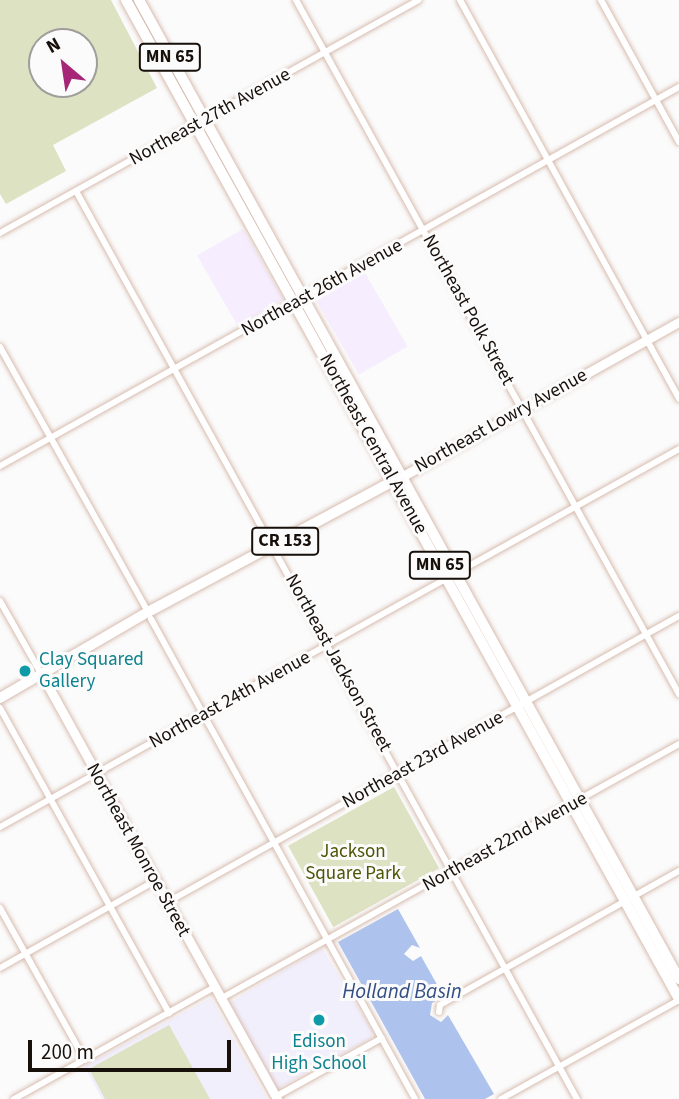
<!DOCTYPE html>
<style>
body{margin:0}
#map{position:relative;width:679px;height:1099px;overflow:hidden;background:#fbfbfb;font-family:"Source Sans 3",sans-serif}
div>[style]{position:absolute}
.commercial>*{inset:0;background:#f6edfe;transform-origin:0 0}
.education>*{inset:0;background:#f2effc}
.green>*{inset:0;background:#dde2c2;transform-origin:0 0}
.water>*{inset:0;background:#adc3ee}
.roads{filter:drop-shadow(0 0 2px #d7bdb0) drop-shadow(0 0 2px #d7bdb0)}
.street>*{height:6px;margin:-3px;padding:0 3px;transform-origin:3px;border-radius:3px;background:#fff}
.secondary>*{height:9px;margin:-4.5px;padding:0 4.5px;transform-origin:4.5px;border-radius:4.5px;background:#fff}
.primary>*{height:10px;margin:-5px;padding:0 5px;transform-origin:5px;border-radius:5px;background:#fff}
.dots>*{width:19px;height:19px;translate:-50% -50%;box-sizing:border-box;border:4px solid #fbfbfb;border-radius:50%}
span{translate:-50% -50%;white-space:nowrap;text-align:center;line-height:1.15;-webkit-text-stroke:6px #fbfbfb;paint-order:stroke}
.shield-label span{padding:2px 5px;background:#fbfbfb;border:2px solid;border-radius:5px;-webkit-text-stroke-width:0}
.shield-label{font-size:18px;color:#170f0a;font-weight:700}
.street-label{font-size:19px;color:#170f0a}
.culture-label{font-size:19px;color:#0d838f}
.left{translate:0 -50%;text-align:left}
.park-label{font-size:19px;color:#4e5505}
.water-label{font-size:21px;color:#334e83;font-style:italic}
.north{position:absolute;left:28px;top:28px;width:70px;height:70px;box-sizing:border-box;background:#fbfbfb;border:2px solid #a09d9b;border-radius:50%;rotate:331deg;font-size:19px;font-weight:700;line-height:28px;text-align:center;color:#170f0a}
.north::after{content:'';display:block;margin:auto;width:24px;height:32px;background:#a62778;clip-path:polygon(50% 0,100% 100%,50% 72%,0 100%)}
.scale{position:absolute;left:28px;top:1040px;width:203px;height:32px;box-sizing:border-box;border:4px solid #170f0a;border-top:0;padding-left:9px;font-size:21px;line-height:24px;white-space:nowrap;color:#170f0a;-webkit-text-stroke:5px #fbfbfb;paint-order:stroke}
</style>
<div id="map">
<div class="commercial">
<i style="left:243px;top:229px;width:81px;height:53px;rotate:60deg"></i>
<i style="left:365px;top:273px;width:85px;height:56px;rotate:60deg"></i>
</div>
<div class="education">
<i style="clip-path:polygon(322px 948px,373px 1032px,371px 1038px,275px 1090px,227px 1004px)"></i>
<i style="clip-path:polygon(211px 998px,267px 1099px,102px 1099px,84px 1066px)"></i>
</div>
<div class="green">
<i style="clip-path:polygon(evenodd,0 0,111px 0,157px 88px,53px 145px,66px 171px,6px 204px,0 194px,0 0,42px 42px,84px 42px,84px 84px,42px 84px,42px 42px)"></i>
<i style="left:394px;top:787px;width:93px;height:121px;rotate:61deg"></i>
<i style="clip-path:polygon(169px 1025px,210px 1099px,105px 1099px,89px 1069px)"></i>
</div>
<div class="water">
<i style="clip-path:polygon(398px 909px,420px 948px,412px 945px,404px 954px,413px 961px,421px 956px,444px 997px,432px 1003px,430px 1015px,441px 1022px,448px 1015px,494px 1094px,485px 1099px,425px 1099px,338px 942px)"></i>
</div>
<div class="roads">
<div class="street">
<i style="left:296px;top:0;width:793px;rotate:61.11deg"></i>
<i style="left:460px;top:0;width:455px;rotate:61.2deg"></i>
<i style="left:601px;top:0;width:162px;rotate:61.2deg"></i>
<i style="left:76px;top:191px;width:1037px;rotate:61.11deg"></i>
<i style="left:0;top:233px;width:479px;rotate:-29.1deg"></i>
<i style="left:0;top:347px;width:304px;rotate:60.8deg"></i>
<i style="left:0;top:466px;width:778px;rotate:-29.17deg"></i>
<i style="left:0;top:601px;width:85px;rotate:60.4deg"></i>
<i style="left:151px;top:619px;width:548px;rotate:61.19deg"></i>
<i style="left:0;top:708px;width:349px;rotate:61deg"></i>
<i style="left:0;top:827px;width:777px;rotate:-29.1deg"></i>
<i style="left:166px;top:903px;width:588px;rotate:-29.23deg"></i>
<i style="left:0;top:908px;width:174px;rotate:60.8deg"></i>
<i style="left:0;top:968px;width:178px;rotate:-29.3deg"></i>
<i style="left:220px;top:999px;width:525px;rotate:-29.05deg"></i>
<i style="left:439px;top:1012px;width:7px;rotate:-82deg"></i>
<i style="left:440px;top:1005px;width:274px;rotate:-29.3deg"></i>
<i style="left:275px;top:1097px;width:122px;rotate:-28.9deg"></i>
<i style="left:14px;top:1099px;width:228px;rotate:-29.2deg"></i>
<i style="left:501px;top:1099px;width:204px;rotate:-29.1deg"></i>
</div>
<div class="secondary">
<i style="left:403px;top:476px;width:316px;rotate:-29.2deg"></i>
<i style="left:42px;top:675px;width:485px;rotate:61deg"></i>
</div>
<div class="primary">
<i style="left:126px;top:0;width:1142px;rotate:61.03deg"></i>
<i style="left:139px;top:0;width:1118px;rotate:61.12deg"></i>
<i style="left:0;top:698px;width:171px;rotate:-30.2deg"></i>
<i style="left:148px;top:612px;width:285px;rotate:-28.1deg"></i>
</div>
</div>
<div class="dots">
<i style="left:25px;top:671px;background:#0f9aa8"></i>
<i style="left:319px;top:1020px;background:#0f9aa8"></i>
</div>
<div class="shield-label">
<span style="left:170px;top:57px">MN 65</span>
<span style="left:285px;top:541px">CR 153</span>
<span style="left:440px;top:565px">MN 65</span>
</div>
<div class="street-label">
<span style="left:210px;top:117px;rotate:-29deg">Northeast 27th Avenue</span>
<span style="left:322px;top:288px;rotate:-29deg">Northeast 26th Avenue</span>
<span style="left:468px;top:310px;rotate:61deg">Northeast Polk Street</span>
<span style="left:501px;top:421px;rotate:-29deg">Northeast Lowry Avenue</span>
<span style="left:373px;top:444px;rotate:61deg">Northeast Central Avenue</span>
<span style="left:338px;top:663px;rotate:61deg">Northeast Jackson Street</span>
<span style="left:230px;top:700px;rotate:-29deg">Northeast 24th Avenue</span>
<span style="left:423px;top:760px;rotate:-29deg">Northeast 23rd Avenue</span>
<span style="left:505px;top:842px;rotate:-29deg">Northeast 22nd Avenue</span>
<span style="left:138px;top:850px;rotate:61deg">Northeast Monroe Street</span>
</div>
<div class="culture-label">
<span class="left" style="left:39px;top:671px">Clay Squared<br>Gallery</span>
<span style="left:319px;top:1053px">Edison<br>High School</span>
</div>
<div class="park-label">
<span style="left:353px;top:863px">Jackson<br>Square Park</span>
</div>
<div class="water-label">
<span style="left:402px;top:991px">Holland Basin</span>
</div>
<div class="north">N</div>
<div class="scale">200 m</div>
</div>
